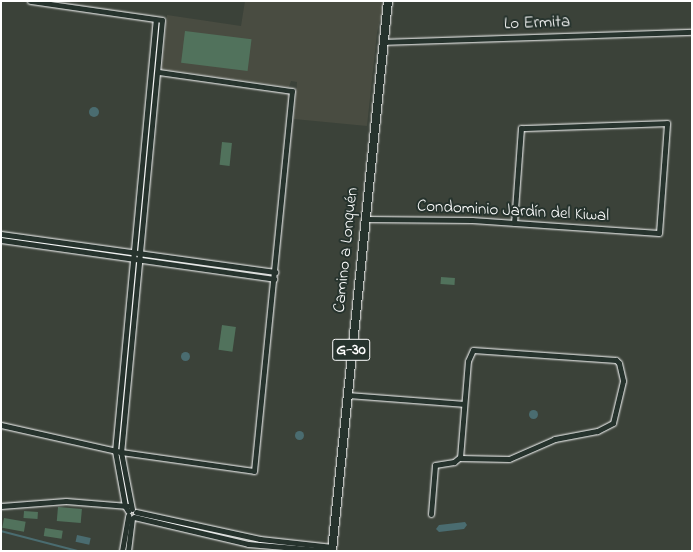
<!DOCTYPE html>
<meta charset="utf-8">
<style>
body{margin:0}
#map{position:relative;width:693px;height:552px;overflow:hidden;background:#3b4239;font-family:"Indie Flower",sans-serif}
div>[style]{position:absolute}
.built>*{inset:0;background:#494c41}
.green>*{inset:0;background:#51725c;transform-origin:0 0}
.water>*{inset:0;background:#4a6c70;transform-origin:0 0}
.round{border-radius:50%}
.stream>*{height:1.5px;margin:-0.75px;padding:0 0.75px;transform-origin:0.75px;border-radius:0.75px;background:#4a6c70}
.roads{filter:drop-shadow(0 0 1px #fff) drop-shadow(0 0 1px #fff)}
.street>*{height:5px;margin:-2.5px;padding:0 2.5px;transform-origin:2.5px;border-radius:2.5px;background:#26332d}
.primary>*{height:8px;margin:-4px;padding:0 4px;transform-origin:4px;border-radius:4px;background:#26332d}
span{translate:-50% -50%;white-space:nowrap;text-align:center;line-height:1.15;-webkit-text-stroke:4px #26332d;paint-order:stroke}
.shield-label span{padding:1px 3px;background:#26332d;border:1px solid;border-radius:3px;-webkit-text-stroke-width:0}
.shield-label{font-size:16px;color:#fff;font-weight:700}
.street-label{font-size:17px;color:#fff}
.frame{position:absolute;inset:0;border:2px solid #fff;pointer-events:none}
</style>
<div id="map">
<div class="built">
<i style="clip-path:polygon(245px 1px,382px 1px,383px 8px,377px 33px,367px 126px,294px 119px,297px 82px,291px 81px,289px 87px,162px 69px,167px 15px,241px 26px)"></i>
</div>
<div class="green">
<i style="left:185px;top:31px;width:67px;height:32px;rotate:7deg"></i>
<i style="left:222px;top:142px;width:10px;height:23px;rotate:6deg"></i>
<i style="left:441px;top:277px;width:14px;height:7px;rotate:4deg"></i>
<i style="left:222px;top:325px;width:14px;height:25px;rotate:8deg"></i>
<i style="left:58px;top:507px;width:24px;height:14px;rotate:5deg"></i>
<i style="left:24px;top:511px;width:14px;height:7px;rotate:4deg"></i>
<i style="left:4px;top:518px;width:22px;height:10px;rotate:10deg"></i>
<i style="left:45px;top:528px;width:18px;height:8px;rotate:9deg"></i>
</div>
<div class="water">
<i class="round" style="left:89px;top:107px;width:10px;height:10px"></i>
<i class="round" style="left:180.5px;top:351.5px;width:9px;height:9px"></i>
<i class="round" style="left:528.5px;top:409.5px;width:9px;height:9px"></i>
<i class="round" style="left:294.5px;top:430.5px;width:9px;height:9px"></i>
<i style="clip-path:polygon(465px 522px,467px 525px,464px 529px,439px 532px,436px 529px,439px 525px)"></i>
<i style="left:77px;top:535px;width:14px;height:7px;rotate:12deg"></i>
</div>
<div class="stream">
<i style="left:1px;top:531px;width:80px;rotate:14.6deg"></i>
</div>
<div class="roads">
<div class="street">
<i style="left:30px;top:1px;width:133px;rotate:8.2deg"></i>
<i style="left:162px;top:20px;width:434px;rotate:95.4deg"></i>
<i style="left:121px;top:452px;width:58px;rotate:79.1deg"></i>
<i style="left:383px;top:42px;width:309px;rotate:-1.9deg"></i>
<i style="left:364px;top:219px;width:108px;rotate:0.5deg"></i>
<i style="left:472px;top:220px;width:187px;rotate:4deg"></i>
<i style="left:659px;top:233px;width:110px;rotate:-85.8deg"></i>
<i style="left:667px;top:123px;width:146px;rotate:178deg"></i>
<i style="left:521px;top:128px;width:95px;rotate:94.2deg"></i>
<i style="left:1px;top:234px;width:277px;rotate:7.9deg"></i>
<i style="left:1px;top:240px;width:276px;rotate:8.1deg"></i>
<i style="left:473px;top:350px;width:143px;rotate:4deg"></i>
<i style="left:616px;top:360px;width:4px;rotate:45deg"></i>
<i style="left:619px;top:363px;width:18px;rotate:77deg"></i>
<i style="left:623px;top:381px;width:43px;rotate:103.4deg"></i>
<i style="left:613px;top:423px;width:18px;rotate:153deg"></i>
<i style="left:597px;top:431px;width:43px;rotate:169.2deg"></i>
<i style="left:555px;top:439px;width:50px;rotate:156.5deg"></i>
<i style="left:509px;top:459px;width:49px;rotate:-178.8deg"></i>
<i style="left:460px;top:458px;width:97px;rotate:-85.3deg"></i>
<i style="left:468px;top:361px;width:12px;rotate:-66deg"></i>
<i style="left:347px;top:395px;width:116px;rotate:4.4deg"></i>
<i style="left:1px;top:425px;width:123px;rotate:12.7deg"></i>
<i style="left:121px;top:452px;width:134px;rotate:8.1deg"></i>
<i style="left:254px;top:471px;width:382px;rotate:-84.3deg"></i>
<i style="left:292px;top:91px;width:134px;rotate:-171.9deg"></i>
<i style="left:1px;top:506px;width:65px;rotate:-4.4deg"></i>
<i style="left:66px;top:501px;width:62px;rotate:4.6deg"></i>
<i style="left:128px;top:511px;width:6px;rotate:-121deg"></i>
<i style="left:125px;top:506px;width:56px;rotate:-100.3deg"></i>
<i style="left:115px;top:451px;width:433px;rotate:-84.6deg"></i>
<i style="left:136px;top:512px;width:127px;rotate:12.3deg"></i>
<i style="left:260px;top:539px;width:73px;rotate:6.3deg"></i>
<i style="left:431px;top:514px;width:49px;rotate:-85.3deg"></i>
<i style="left:435px;top:465px;width:19px;rotate:-9deg"></i>
<i style="left:454px;top:462px;width:8px;rotate:-40deg"></i>
<i style="left:134px;top:517px;width:117px;rotate:13.3deg"></i>
<i style="left:248px;top:544px;width:84px;rotate:4.8deg"></i>
<i style="left:122px;top:551px;width:36px;rotate:-80deg"></i>
<i style="left:128px;top:551px;width:33px;rotate:-83deg"></i>
</div>
<div class="primary">
<i style="left:332px;top:551px;width:553px;rotate:-84.19deg"></i>
</div>
</div>
<div class="shield-label">
<span style="left:351px;top:350px">G-30</span>
</div>
<div class="street-label">
<span style="left:537px;top:23px;rotate:-2deg">Lo Ermita</span>
<span style="left:513px;top:211px;rotate:3deg">Condominio Jardín del Kiwal</span>
<span style="left:346px;top:250px;rotate:-84deg">Camino a Lonquén</span>
</div>
<div class="frame"></div>
</div>
